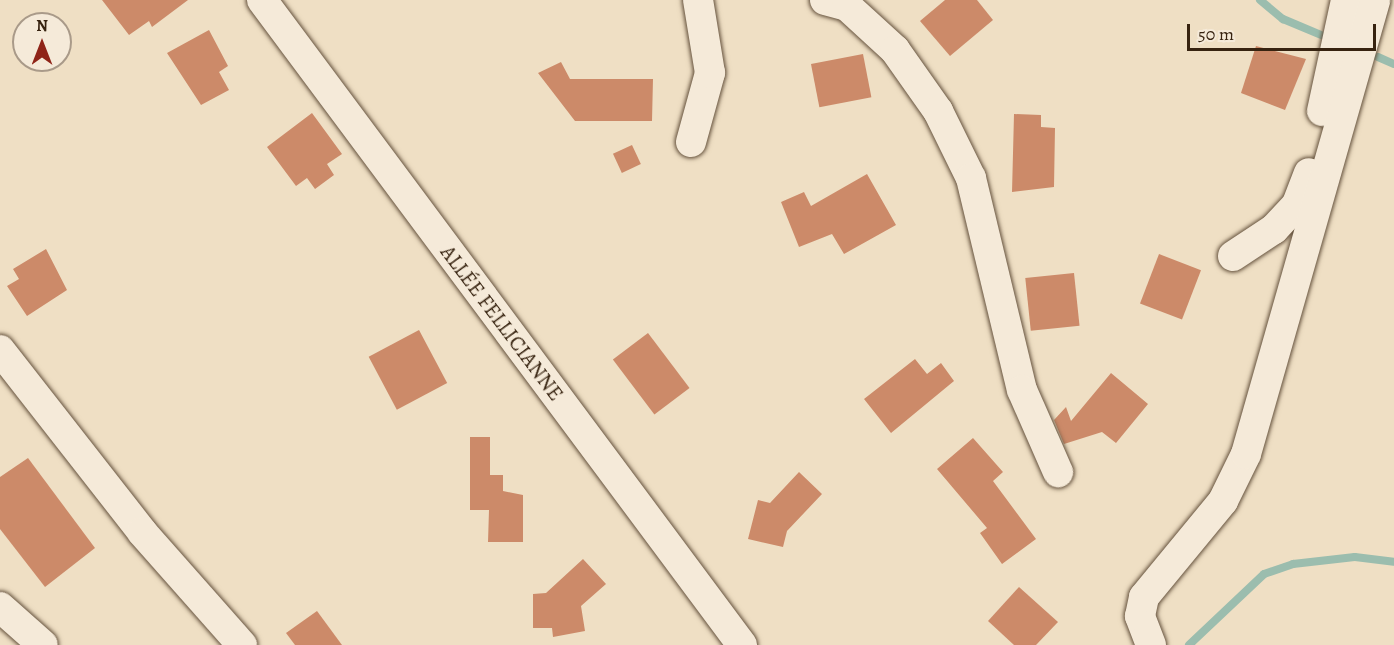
<!DOCTYPE html>
<meta charset="utf-8">
<style>
body{margin:0}
#map{position:relative;width:1394px;height:645px;overflow:hidden;background:#efdfc4;font-family:Alegreya,serif}
div>[style]{position:absolute}
.stream>*{height:8px;margin:-4px;padding:0 4px;transform-origin:4px;border-radius:4px;background:#9bbdae}
.building>*{inset:0;background:#cc8a69;transform-origin:0 0}
.roads{filter:drop-shadow(0 0 2px #65523d) drop-shadow(0 0 2px #65523d)}
.street>*{height:30px;margin:-15px;padding:0 15px;transform-origin:15px;border-radius:15px;background:#f5ead9}
span{translate:-50% -50%;white-space:nowrap;text-align:center;line-height:1.15;-webkit-text-stroke:6px #f5ead9;paint-order:stroke}
.street-label{font-size:21px;color:#372310}
.north{position:absolute;left:12px;top:12px;width:60px;height:60px;box-sizing:border-box;background:#f5ead9;border:2px solid #a99a89;border-radius:50%;rotate:0deg;font-size:16px;font-weight:700;line-height:24px;text-align:center;color:#372310}
.north::after{content:'';display:block;margin:auto;width:21px;height:27px;background:#8f2418;clip-path:polygon(50% 0,100% 100%,50% 72%,0 100%)}
.scale{position:absolute;left:1187px;top:24px;width:189px;height:27px;box-sizing:border-box;border:3px solid #372310;border-top:0;padding-left:8px;font-size:18px;line-height:21px;white-space:nowrap;color:#372310;-webkit-text-stroke:4px #f5ead9;paint-order:stroke}
</style>
<div id="map">
<div class="stream">
<i style="left:1260px;top:0;width:30px;rotate:40deg"></i>
<i style="left:1283px;top:19px;width:41px;rotate:22.8deg"></i>
<i style="left:1378px;top:57px;width:17px;rotate:24deg"></i>
<i style="left:1189px;top:645px;width:103px;rotate:-43.4deg"></i>
<i style="left:1264px;top:574px;width:31px;rotate:-19deg"></i>
<i style="left:1293px;top:564px;width:62px;rotate:-6.4deg"></i>
<i style="left:1355px;top:557px;width:39px;rotate:7deg"></i>
</div>
<div class="building">
<i style="clip-path:polygon(102px 0,188px 0,152px 27px,149px 21px,129px 35px)"></i>
<i style="clip-path:polygon(945px 0,977px 0,993px 20px,950px 56px,920px 21px)"></i>
<i style="clip-path:polygon(209px 30px,228px 66px,219px 72px,229px 90px,201px 105px,167px 53px)"></i>
<i style="clip-path:polygon(1256px 46px,1306px 59px,1285px 110px,1241px 93px)"></i>
<i style="left:863px;top:54px;width:44px;height:53px;rotate:79deg"></i>
<i style="clip-path:polygon(561px 62px,570px 79px,653px 79px,652px 121px,575px 121px,538px 73px)"></i>
<i style="clip-path:polygon(312px 113px,342px 154px,327px 164px,334px 175px,315px 189px,307px 178px,296px 186px,267px 147px)"></i>
<i style="clip-path:polygon(1014px 114px,1041px 115px,1041px 127px,1055px 128px,1054px 187px,1012px 192px)"></i>
<i style="left:632px;top:145px;width:21px;height:21px;rotate:65deg"></i>
<i style="clip-path:polygon(867px 174px,896px 225px,844px 254px,832px 234px,799px 247px,781px 202px,804px 192px,811px 206px)"></i>
<i style="clip-path:polygon(46px 249px,67px 290px,27px 316px,7px 286px,19px 279px,13px 269px)"></i>
<i style="left:1159px;top:254px;width:45px;height:53px;rotate:21deg"></i>
<i style="left:1074px;top:273px;width:53px;height:49px;rotate:84deg"></i>
<i style="left:419px;top:330px;width:60px;height:57px;rotate:62deg"></i>
<i style="left:648px;top:333px;width:69px;height:44px;rotate:53deg"></i>
<i style="clip-path:polygon(915px 359px,927px 374px,941px 363px,954px 381px,891px 433px,864px 399px)"></i>
<i style="clip-path:polygon(1111px 373px,1148px 404px,1116px 443px,1102px 432px,1064px 444px,1054px 420px,1066px 407px,1071px 421px)"></i>
<i style="clip-path:polygon(470px 437px,490px 437px,490px 475px,503px 475px,503px 491px,523px 495px,523px 542px,488px 542px,489px 510px,470px 510px)"></i>
<i style="clip-path:polygon(973px 438px,1003px 472px,993px 481px,1036px 539px,1002px 564px,980px 533px,987px 528px,937px 469px)"></i>
<i style="clip-path:polygon(28px 458px,95px 548px,45px 587px,0 529px,0 477px)"></i>
<i style="clip-path:polygon(799px 472px,822px 494px,787px 531px,783px 547px,748px 539px,758px 500px,770px 503px)"></i>
<i style="clip-path:polygon(583px 559px,606px 584px,581px 606px,585px 631px,553px 637px,552px 628px,533px 628px,533px 594px,546px 593px)"></i>
<i style="clip-path:polygon(1019px 587px,1058px 622px,1036px 645px,1014px 645px,988px 621px)"></i>
<i style="clip-path:polygon(317px 611px,342px 645px,295px 645px,286px 633px)"></i>
</div>
<div class="roads">
<div class="street">
<i style="left:262px;top:0;width:804px;rotate:53.34deg"></i>
<i style="left:825px;top:0;width:23px;rotate:15deg"></i>
<i style="left:847px;top:6px;width:65px;rotate:42.5deg"></i>
<i style="left:895px;top:50px;width:75px;rotate:54.8deg"></i>
<i style="left:938px;top:111px;width:75px;rotate:63.8deg"></i>
<i style="left:971px;top:178px;width:218px;rotate:76.5deg"></i>
<i style="left:1022px;top:390px;width:90px;rotate:66.3deg"></i>
<i style="left:1322px;top:111px;width:114px;rotate:-77.8deg"></i>
<i style="left:691px;top:142px;width:72px;rotate:-74.6deg"></i>
<i style="left:710px;top:73px;width:74px;rotate:-99.3deg"></i>
<i style="left:1233px;top:256px;width:49px;rotate:-33.4deg"></i>
<i style="left:1274px;top:229px;width:34px;rotate:-47deg"></i>
<i style="left:1297px;top:204px;width:33px;rotate:-69deg"></i>
<i style="left:0;top:350px;width:231px;rotate:52deg"></i>
<i style="left:142px;top:532px;width:151px;rotate:48.5deg"></i>
<i style="left:0;top:607px;width:57px;rotate:41.5deg"></i>
<i style="left:1151px;top:645px;width:31px;rotate:-111deg"></i>
<i style="left:1140px;top:616px;width:19px;rotate:-78deg"></i>
<i style="left:1144px;top:597px;width:124px;rotate:-50.5deg"></i>
<i style="left:1223px;top:501px;width:52px;rotate:-63.9deg"></i>
<i style="left:1246px;top:454px;width:472px;rotate:-74.1deg"></i>
</div>
</div>
<div class="street-label">
<span style="left:502px;top:323px;rotate:53deg">ALLÉE FELLICIANNE</span>
</div>
<div class="north">N</div>
<div class="scale">50 m</div>
</div>
